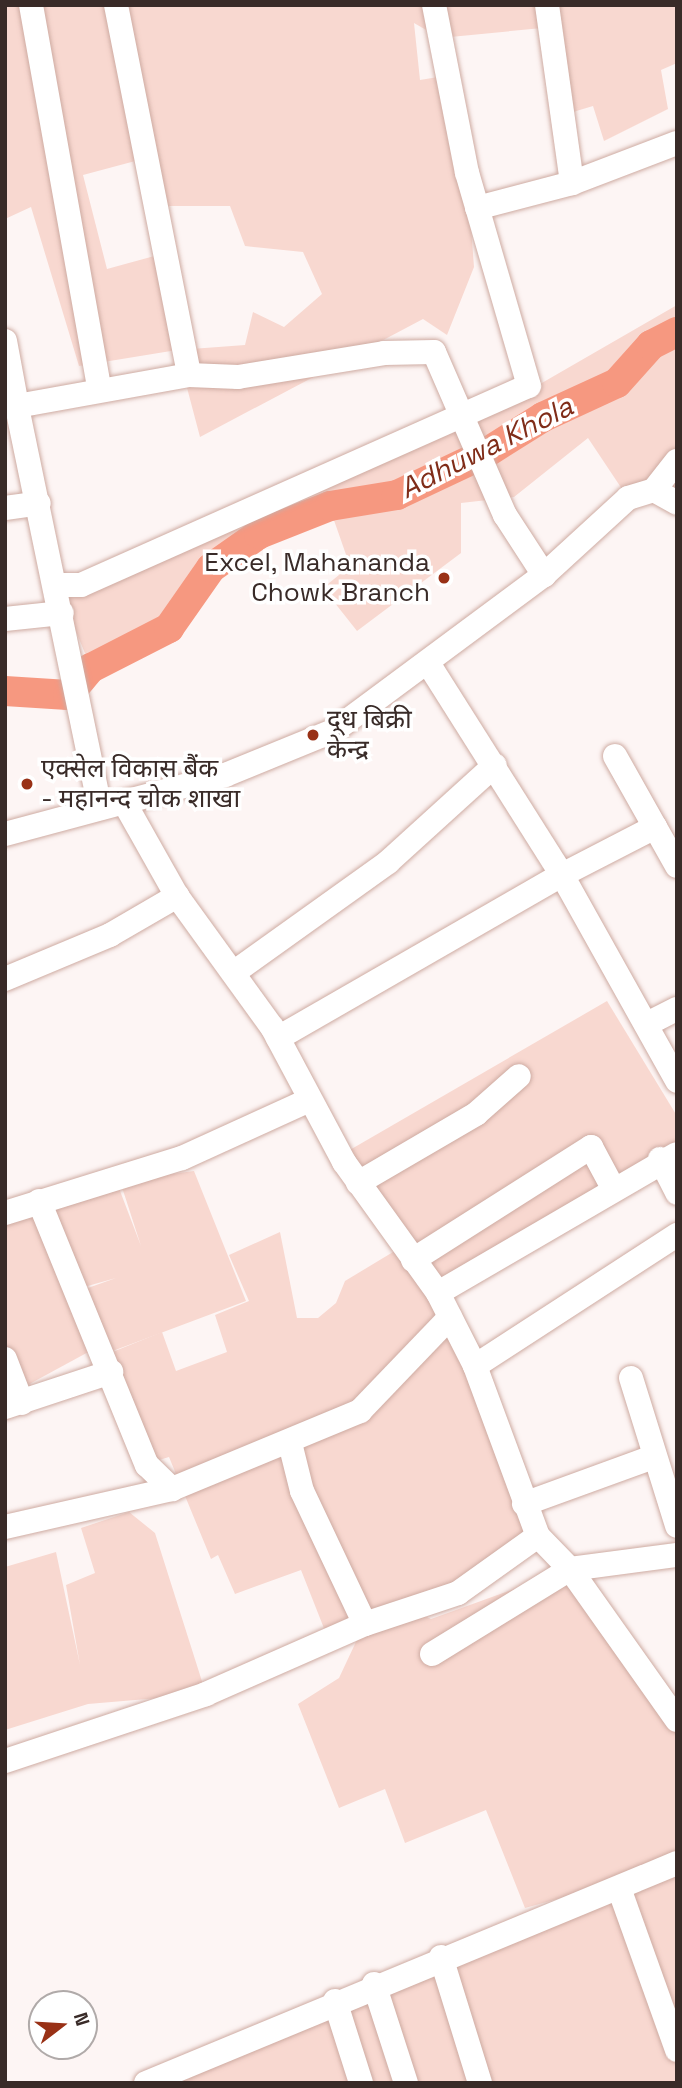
<!DOCTYPE html>
<meta charset="utf-8">
<style>
body{margin:0}
#map{position:relative;width:682px;height:2088px;overflow:hidden;background:#fdf5f4;font-family:"Space Grotesk","Noto Sans Devanagari",sans-serif}
div>[style]{position:absolute}
.green>*{inset:0;background:#f8d8d0}
.river>*{height:30px;margin:-15px;padding:0 15px;transform-origin:15px;border-radius:15px;background:#f69880}
.roads{filter:drop-shadow(0 0 2px #ceaba2) drop-shadow(0 0 2px #ceaba2)}
.minor>*{height:24px;margin:-12px;padding:0 12px;transform-origin:12px;border-radius:12px;background:#fff}
.dots>*{width:19px;height:19px;translate:-50% -50%;box-sizing:border-box;border:4px solid #fff;border-radius:50%}
span{translate:-50% -50%;white-space:nowrap;text-align:center;line-height:1.15;-webkit-text-stroke:7px #fff;paint-order:stroke}
.poi-label{font-size:26px;color:#392b28}
.right{translate:-100% -50%;text-align:right}
.left{translate:0 -50%;text-align:left}
.water-label{font-size:28px;color:#802d19;font-style:italic}
.frame{position:absolute;inset:0;border:7px solid #392b28;pointer-events:none}
.north{position:absolute;left:28px;top:1990px;width:70px;height:70px;box-sizing:border-box;background:#fff;border:2px solid #b0aaa9;border-radius:50%;rotate:73deg;font-size:19px;font-weight:700;line-height:28px;text-align:center;color:#392b28}
.north::after{content:'';display:block;margin:auto;width:24px;height:32px;background:#993116;clip-path:polygon(50% 0,100% 100%,50% 72%,0 100%)}
</style>
<div id="map">
<div class="green">
<i style="clip-path:polygon(evenodd,5px 5px,677px 5px,677px 63px,661px 70px,668px 109px,604px 141px,593px 106px,563px 115px,542px 28px,440px 38px,414px 23px,420px 80px,438px 77px,467px 173px,474px 267px,447px 335px,423px 319px,200px 437px,177px 350px,79px 366px,31px 207px,5px 219px,5px 5px,139px 160px,148px 206px,230px 206px,245px 246px,303px 252px,322px 294px,284px 327px,253px 312px,245px 345px,178px 350px,158px 255px,107px 269px,83px 175px,139px 160px)"></i>
<i style="clip-path:polygon(677px 305px,677px 483px,628px 498px,588px 438px,514px 497px,461px 503px,461px 553px,357px 631px,323px 588px,350px 566px,329px 506px,259px 534px,136px 646px,91px 668px,57px 585px,467px 426px)"></i>
<i style="clip-path:polygon(607px 1001px,677px 1116px,677px 1141px,438px 1293px,348px 1151px)"></i>
<i style="clip-path:polygon(194px 1171px,246px 1301px,110px 1352px,85px 1289px,116px 1278px,84px 1287px,44px 1204px,117px 1183px,141px 1246px,120px 1181px)"></i>
<i style="clip-path:polygon(39px 1204px,92px 1350px,24px 1387px,5px 1343px,5px 1216px)"></i>
<i style="clip-path:polygon(280px 1232px,297px 1318px,318px 1318px,336px 1303px,345px 1281px,403px 1246px,428px 1281px,538px 1536px,412px 1610px,431px 1619px,570px 1569px,677px 1720px,677px 2083px,167px 2083px,658px 1871px,525px 1908px,486px 1810px,405px 1843px,385px 1789px,339px 1808px,298px 1704px,339px 1678px,362px 1629px,329px 1641px,301px 1570px,235px 1594px,218px 1555px,211px 1559px,169px 1457px,149px 1463px,110px 1353px,162px 1332px,176px 1371px,227px 1352px,215px 1315px,249px 1301px,229px 1255px)"></i>
<i style="clip-path:polygon(129px 1512px,155px 1533px,206px 1694px,88px 1704px,5px 1730px,5px 1567px,56px 1552px,80px 1665px,66px 1585px,95px 1573px,81px 1528px)"></i>
</div>
<div class="river">
<i style="left:5px;top:691px;width:63px;rotate:3.6deg"></i>
<i style="left:68px;top:695px;width:35px;rotate:-50deg"></i>
<i style="left:91px;top:668px;width:88px;rotate:-27.1deg"></i>
<i style="left:169px;top:628px;width:73px;rotate:-55deg"></i>
<i style="left:211px;top:568px;width:59px;rotate:-35.3deg"></i>
<i style="left:259px;top:534px;width:76px;rotate:-21.5deg"></i>
<i style="left:330px;top:506px;width:68px;rotate:-9.3deg"></i>
<i style="left:397px;top:495px;width:98px;rotate:-25.3deg"></i>
<i style="left:486px;top:453px;width:67px;rotate:-32.3deg"></i>
<i style="left:543px;top:417px;width:81px;rotate:-24.7deg"></i>
<i style="left:617px;top:383px;width:51px;rotate:-48.2deg"></i>
<i style="left:651px;top:345px;width:29px;rotate:-27deg"></i>
</div>
<div class="roads">
<div class="minor">
<i style="left:31px;top:5px;width:389px;rotate:79.9deg"></i>
<i style="left:116px;top:5px;width:377px;rotate:78.8deg"></i>
<i style="left:547px;top:5px;width:180px;rotate:82deg"></i>
<i style="left:477px;top:208px;width:98px;rotate:-14.7deg"></i>
<i style="left:572px;top:183px;width:112px;rotate:-20.9deg"></i>
<i style="left:5px;top:341px;width:66px;rotate:79.5deg"></i>
<i style="left:654px;top:490px;width:26px;rotate:29deg"></i>
<i style="left:5px;top:508px;width:34px;rotate:-8deg"></i>
<i style="left:57px;top:585px;width:24px"></i>
<i style="left:81px;top:585px;width:490px;rotate:-24deg"></i>
<i style="left:529px;top:386px;width:222px;rotate:-106.2deg"></i>
<i style="left:467px;top:173px;width:171px;rotate:-101.1deg"></i>
<i style="left:5px;top:619px;width:57px;rotate:-6deg"></i>
<i style="left:615px;top:756px;width:81px;rotate:60.6deg"></i>
<i style="left:124px;top:802px;width:108px;rotate:60.6deg"></i>
<i style="left:177px;top:896px;width:162px;rotate:54.1deg"></i>
<i style="left:272px;top:1027px;width:153px;rotate:61.9deg"></i>
<i style="left:344px;top:1162px;width:161px;rotate:54.3deg"></i>
<i style="left:438px;top:1293px;width:82px;rotate:63.1deg"></i>
<i style="left:475px;top:1366px;width:181px;rotate:69.7deg"></i>
<i style="left:538px;top:1536px;width:46px;rotate:45.9deg"></i>
<i style="left:570px;top:1569px;width:185px;rotate:54.7deg"></i>
<i style="left:100px;top:808px;width:410px;rotate:-101.7deg"></i>
<i style="left:17px;top:406px;width:175px;rotate:-10.2deg"></i>
<i style="left:189px;top:375px;width:49px;rotate:2.3deg"></i>
<i style="left:238px;top:377px;width:148px;rotate:-9.3deg"></i>
<i style="left:384px;top:353px;width:50px;rotate:-1.1deg"></i>
<i style="left:434px;top:352px;width:178px;rotate:66.5deg"></i>
<i style="left:505px;top:515px;width:72px;rotate:57deg"></i>
<i style="left:5px;top:834px;width:228px;rotate:-15deg"></i>
<i style="left:225px;top:775px;width:119px;rotate:-22.2deg"></i>
<i style="left:335px;top:730px;width:260px;rotate:-36.6deg"></i>
<i style="left:544px;top:575px;width:114px;rotate:-42.5deg"></i>
<i style="left:628px;top:498px;width:27px;rotate:-17deg"></i>
<i style="left:654px;top:490px;width:37px;rotate:-52deg"></i>
<i style="left:677px;top:866px;width:45px;rotate:-119.4deg"></i>
<i style="left:655px;top:827px;width:105px;rotate:152.7deg"></i>
<i style="left:562px;top:875px;width:236px;rotate:60.8deg"></i>
<i style="left:236px;top:971px;width:187px;rotate:-35.6deg"></i>
<i style="left:388px;top:862px;width:144px;rotate:-42.2deg"></i>
<i style="left:5px;top:979px;width:114px;rotate:-22.7deg"></i>
<i style="left:110px;top:935px;width:78px;rotate:-30.2deg"></i>
<i style="left:649px;top:1023px;width:31px;rotate:-27deg"></i>
<i style="left:278px;top:1038px;width:327px;rotate:-29.9deg"></i>
<i style="left:562px;top:875px;width:249px;rotate:-122.3deg"></i>
<i style="left:660px;top:1159px;width:38px;rotate:63deg"></i>
<i style="left:358px;top:1183px;width:137px;rotate:-30.3deg"></i>
<i style="left:476px;top:1114px;width:57px;rotate:-41.5deg"></i>
<i style="left:39px;top:1201px;width:285px;rotate:67.8deg"></i>
<i style="left:147px;top:1465px;width:35px;rotate:44deg"></i>
<i style="left:5px;top:1213px;width:185px;rotate:-17.3deg"></i>
<i style="left:182px;top:1158px;width:140px;rotate:-24.5deg"></i>
<i style="left:413px;top:1260px;width:211px;rotate:-32.4deg"></i>
<i style="left:591px;top:1147px;width:47px;rotate:61.8deg"></i>
<i style="left:438px;top:1293px;width:276px;rotate:-30.2deg"></i>
<i style="left:5px;top:1359px;width:47px;rotate:68.9deg"></i>
<i style="left:475px;top:1366px;width:241px;rotate:-33deg"></i>
<i style="left:631px;top:1378px;width:155px;rotate:72.7deg"></i>
<i style="left:5px;top:1407px;width:112px;rotate:-18.3deg"></i>
<i style="left:290px;top:1443px;width:49px;rotate:76deg"></i>
<i style="left:302px;top:1491px;width:147px;rotate:64.7deg"></i>
<i style="left:524px;top:1504px;width:137px;rotate:-20deg"></i>
<i style="left:5px;top:1527px;width:171px;rotate:-12.8deg"></i>
<i style="left:172px;top:1489px;width:204px;rotate:-22.5deg"></i>
<i style="left:360px;top:1411px;width:130px;rotate:-46.2deg"></i>
<i style="left:432px;top:1654px;width:162px;rotate:-31.6deg"></i>
<i style="left:570px;top:1569px;width:108px;rotate:-7.5deg"></i>
<i style="left:5px;top:1761px;width:212px;rotate:-18.4deg"></i>
<i style="left:206px;top:1694px;width:174px;rotate:-23.8deg"></i>
<i style="left:365px;top:1624px;width:98px;rotate:-18.4deg"></i>
<i style="left:458px;top:1593px;width:98px;rotate:-35.5deg"></i>
<i style="left:619px;top:1888px;width:172px;rotate:70.3deg"></i>
<i style="left:441px;top:1957px;width:132px;rotate:72.8deg"></i>
<i style="left:374px;top:1984px;width:104px;rotate:72.1deg"></i>
<i style="left:335px;top:2001px;width:86px;rotate:72.4deg"></i>
<i style="left:146px;top:2083px;width:575px;rotate:-22.5deg"></i>
</div>
</div>
<div class="dots">
<i style="left:444px;top:578px;background:#993116"></i>
<i style="left:313px;top:735px;background:#993116"></i>
<i style="left:27px;top:784px;background:#993116"></i>
</div>
<div class="poi-label">
<span class="right" style="left:430px;top:578px">Excel, Mahananda<br>Chowk Branch</span>
<span class="left" style="left:327px;top:735px">दूध बिक्री<br>केन्द्र</span>
<span class="left" style="left:41px;top:784px">एक्सेल विकास बैंक<br>- महानन्द चोक शाखा</span>
</div>
<div class="water-label">
<span style="left:486px;top:447px;rotate:-27deg">Adhuwa Khola</span>
</div>
<div class="frame"></div>
<div class="north">N</div>
</div>
